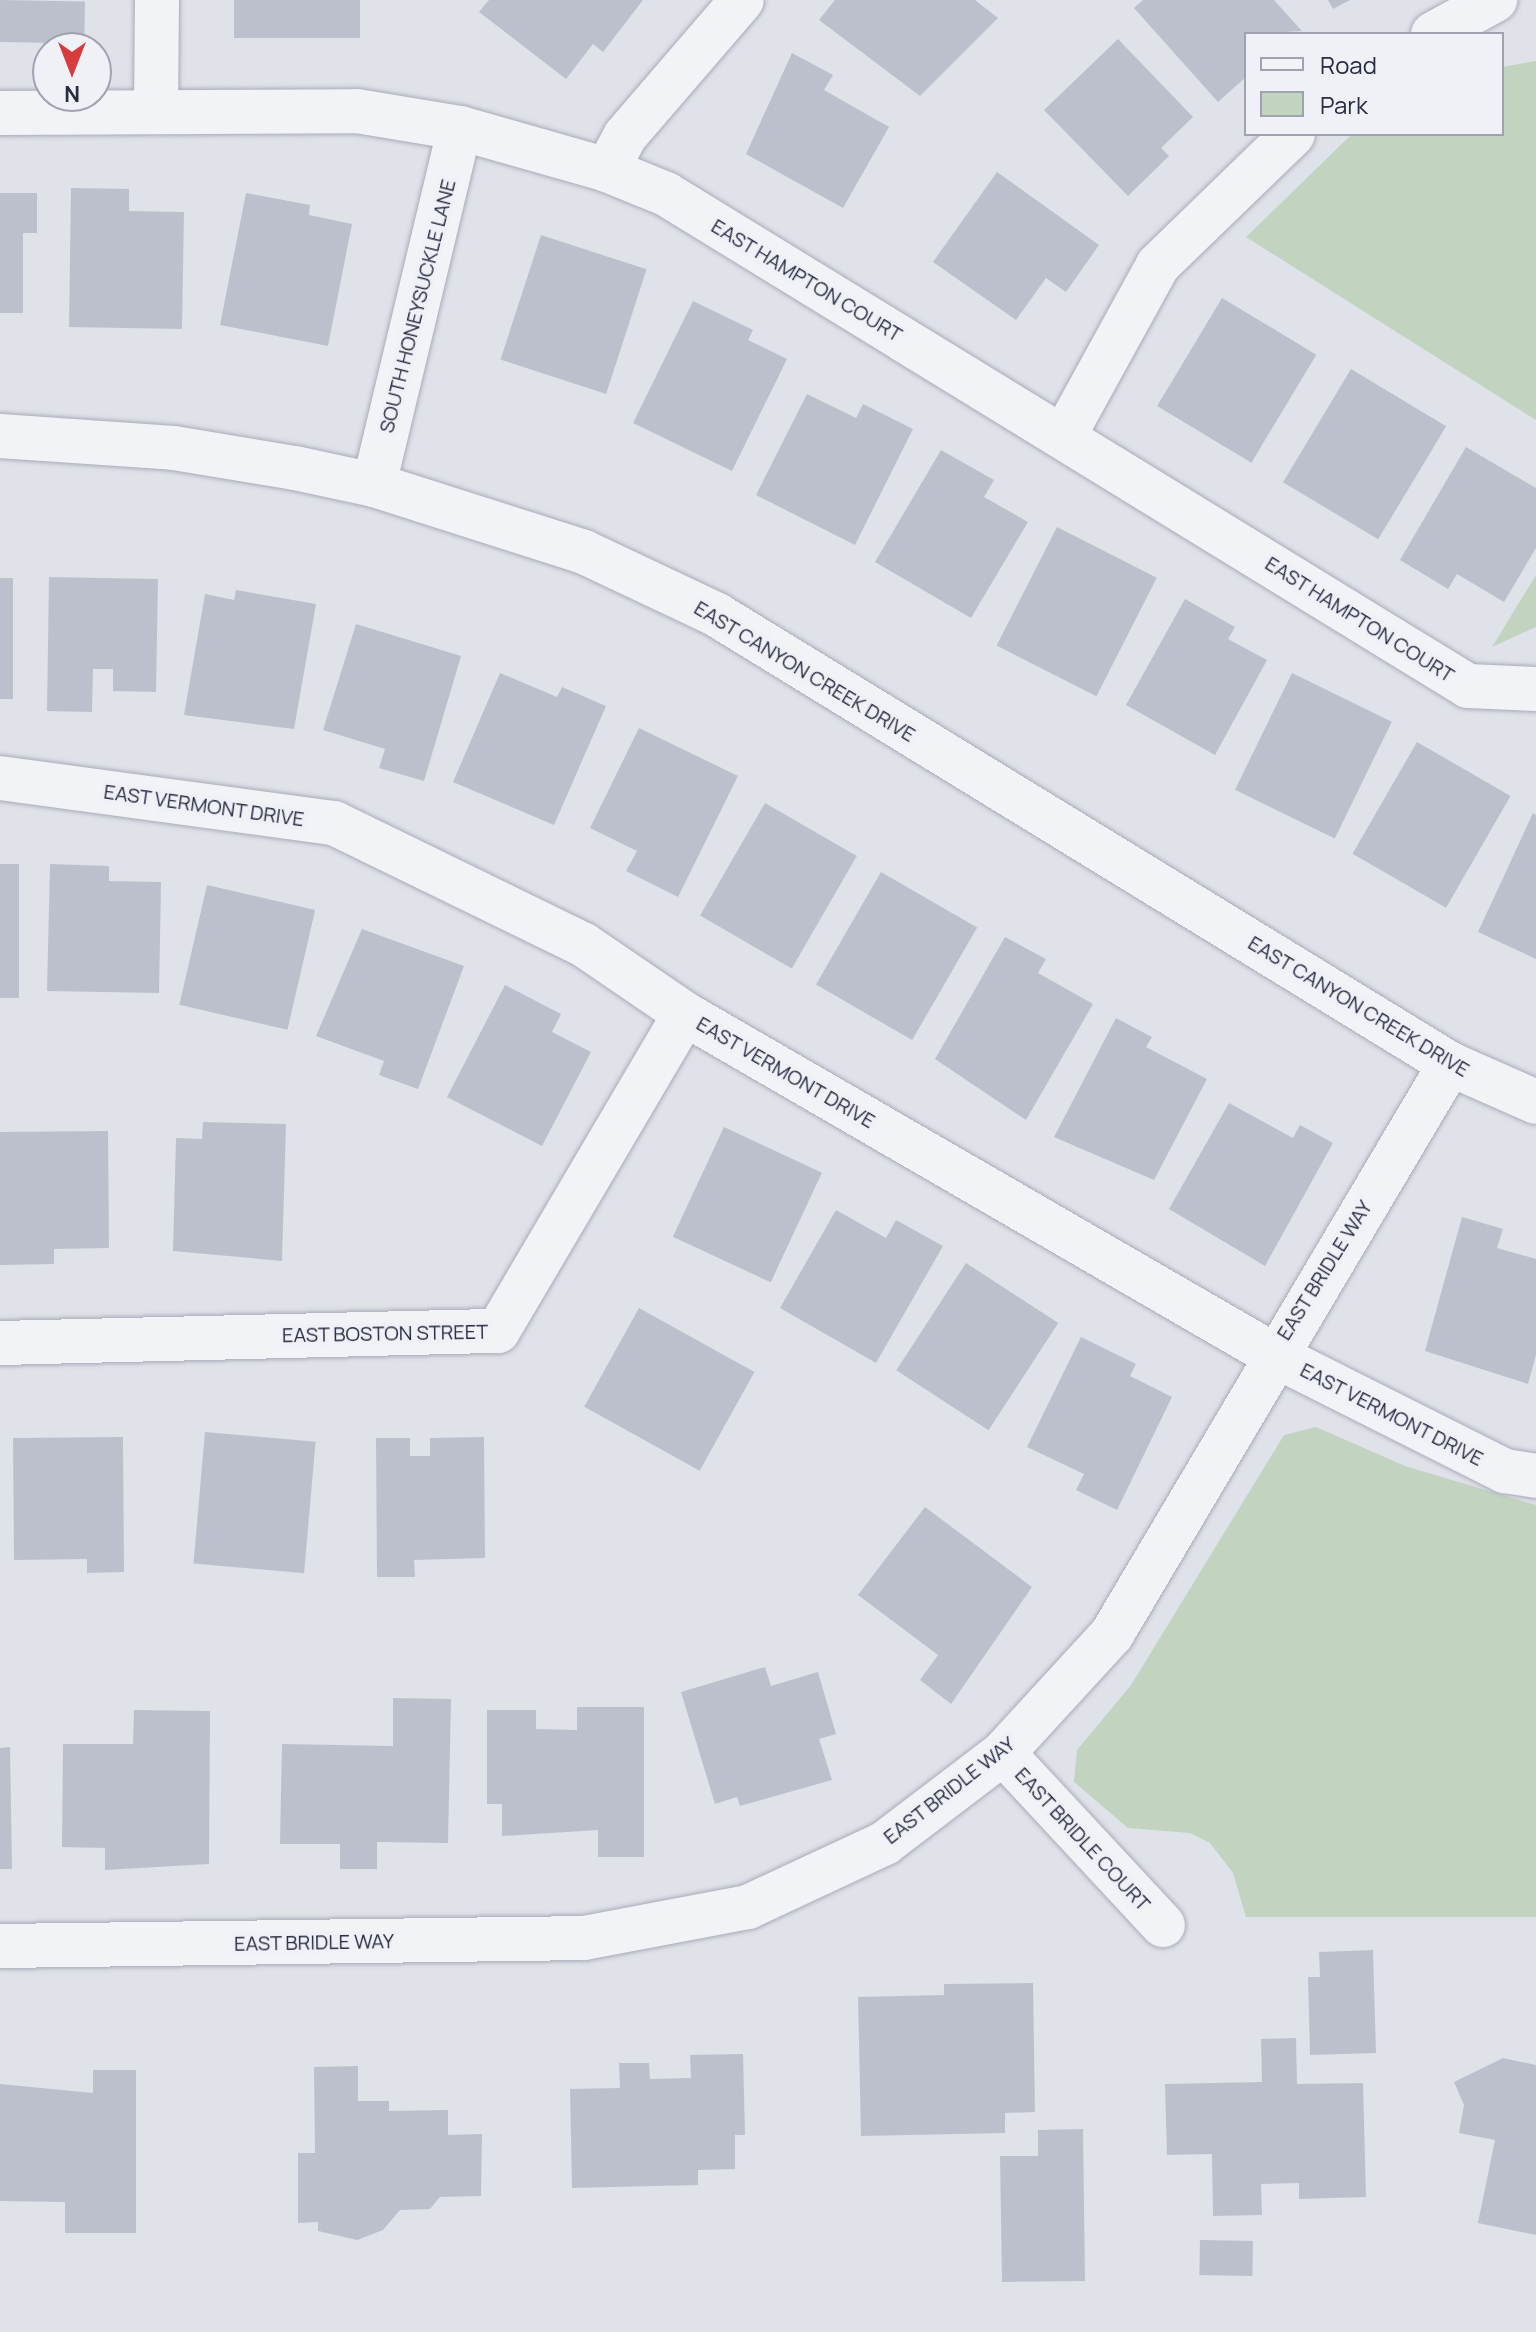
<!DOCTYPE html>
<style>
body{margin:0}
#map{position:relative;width:1536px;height:2332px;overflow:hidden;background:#dfe2e9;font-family:Manrope,sans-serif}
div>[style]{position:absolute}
.green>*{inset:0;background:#c2d4c0}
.building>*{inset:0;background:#bcc0cd;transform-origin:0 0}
.roads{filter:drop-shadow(0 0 2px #a8abb7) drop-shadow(0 0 2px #a8abb7)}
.minor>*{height:44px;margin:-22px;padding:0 22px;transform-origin:22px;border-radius:22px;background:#f2f3f7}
span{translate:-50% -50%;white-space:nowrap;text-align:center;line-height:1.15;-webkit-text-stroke:8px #eff1f7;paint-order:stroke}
.street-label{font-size:20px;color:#272c42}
.legend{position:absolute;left:1244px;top:32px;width:260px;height:104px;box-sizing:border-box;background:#eff1f7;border:2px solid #9fa2af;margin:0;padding:10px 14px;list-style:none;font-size:24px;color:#272c42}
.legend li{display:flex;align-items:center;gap:16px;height:40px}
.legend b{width:40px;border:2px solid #9fa2af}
.north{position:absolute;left:32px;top:32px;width:80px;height:80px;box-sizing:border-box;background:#eff1f7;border:2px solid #9fa2af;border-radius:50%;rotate:180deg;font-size:22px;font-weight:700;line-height:32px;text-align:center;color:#272c42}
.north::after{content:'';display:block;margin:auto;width:28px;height:36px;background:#d73b3b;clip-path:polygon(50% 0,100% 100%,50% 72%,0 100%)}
</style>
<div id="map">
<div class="green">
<i style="clip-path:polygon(1536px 61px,1536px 420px,1246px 237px,1352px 134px,1502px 134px,1502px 67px)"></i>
<i style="clip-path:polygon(1536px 575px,1536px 627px,1492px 647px)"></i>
<i style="clip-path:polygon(1316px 1427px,1405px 1466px,1536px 1505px,1536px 1917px,1246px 1917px,1233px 1873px,1210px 1843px,1190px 1833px,1128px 1828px,1074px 1782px,1077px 1750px,1131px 1685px,1284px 1435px)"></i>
</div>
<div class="building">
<i style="left:0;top:0;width:85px;height:42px;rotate:1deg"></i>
<i style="left:360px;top:0;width:38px;height:126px;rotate:90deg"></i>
<i style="clip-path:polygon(489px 0,643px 0,603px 52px,593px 44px,566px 79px,479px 12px)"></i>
<i style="clip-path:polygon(835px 0,975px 0,998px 18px,920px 96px,819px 20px)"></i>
<i style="clip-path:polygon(1143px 0,1274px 0,1302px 31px,1246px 34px,1246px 77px,1218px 102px,1134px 8px)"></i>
<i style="clip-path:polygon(1328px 0,1350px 0,1333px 9px)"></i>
<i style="clip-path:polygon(1118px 39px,1193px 117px,1161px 148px,1169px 156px,1128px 196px,1044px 110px)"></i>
<i style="clip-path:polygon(792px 53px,833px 75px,824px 90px,889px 127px,843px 208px,746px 154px)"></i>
<i style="clip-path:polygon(997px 172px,1099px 245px,1066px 292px,1046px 278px,1016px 320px,933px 262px)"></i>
<i style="clip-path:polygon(71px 188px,129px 189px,129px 211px,184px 212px,182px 329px,69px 327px)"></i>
<i style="clip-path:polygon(0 193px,37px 193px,37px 233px,23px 233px,23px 313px,0 313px)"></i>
<i style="clip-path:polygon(246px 193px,310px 205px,309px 215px,352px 224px,328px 346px,220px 325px)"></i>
<i style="left:541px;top:235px;width:111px;height:131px;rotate:18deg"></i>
<i style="left:1222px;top:298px;width:110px;height:126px;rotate:31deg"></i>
<i style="clip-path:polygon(693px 301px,753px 330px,748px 340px,787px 359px,732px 471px,633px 423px)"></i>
<i style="left:1351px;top:369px;width:111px;height:132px;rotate:31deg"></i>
<i style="clip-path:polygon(807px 394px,856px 418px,863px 404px,913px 429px,855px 545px,756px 495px)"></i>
<i style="clip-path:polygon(1466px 447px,1536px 488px,1536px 548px,1504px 602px,1457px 574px,1448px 589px,1400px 560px)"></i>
<i style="clip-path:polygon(941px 450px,994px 480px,984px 497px,1028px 522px,971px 618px,875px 562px)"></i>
<i style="left:1057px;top:527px;width:112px;height:133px;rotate:27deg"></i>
<i style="clip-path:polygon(49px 577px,158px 579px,156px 692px,113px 691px,113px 669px,93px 669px,92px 712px,47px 711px)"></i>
<i style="left:0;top:578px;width:13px;height:121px"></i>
<i style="clip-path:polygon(236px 590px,316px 604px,294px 729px,184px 715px,205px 594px,234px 600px)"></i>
<i style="clip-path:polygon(1185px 599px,1235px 627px,1228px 639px,1267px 660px,1215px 755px,1126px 705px)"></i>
<i style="clip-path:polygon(356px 624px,461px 656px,424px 781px,379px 768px,385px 749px,323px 730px)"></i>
<i style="clip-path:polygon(500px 673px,557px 697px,562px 687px,606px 706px,554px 825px,453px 782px)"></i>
<i style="left:1292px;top:673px;width:111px;height:130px;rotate:26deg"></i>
<i style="clip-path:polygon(639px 728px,738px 776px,678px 897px,626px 871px,637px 851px,590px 828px)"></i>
<i style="left:1417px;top:742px;width:108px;height:129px;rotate:30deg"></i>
<i style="left:765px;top:803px;width:106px;height:130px;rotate:30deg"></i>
<i style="clip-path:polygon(1533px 813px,1536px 815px,1536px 959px,1478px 932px)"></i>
<i style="left:19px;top:864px;width:134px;height:19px;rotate:90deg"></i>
<i style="clip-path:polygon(50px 864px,109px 866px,109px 881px,161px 882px,159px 993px,47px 991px)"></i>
<i style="left:881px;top:872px;width:111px;height:130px;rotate:30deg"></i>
<i style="left:207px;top:885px;width:111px;height:123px;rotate:13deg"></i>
<i style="clip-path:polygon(362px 929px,464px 966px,418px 1089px,379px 1075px,384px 1061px,316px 1036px)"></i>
<i style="clip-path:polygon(1005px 937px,1046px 959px,1038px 973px,1093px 1004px,1026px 1120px,935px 1059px)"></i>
<i style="clip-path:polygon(505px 985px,561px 1014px,552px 1032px,591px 1052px,542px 1146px,447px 1097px)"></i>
<i style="clip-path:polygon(1116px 1018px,1152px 1037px,1146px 1047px,1207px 1079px,1154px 1180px,1054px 1137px)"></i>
<i style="clip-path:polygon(1229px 1103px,1293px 1138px,1300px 1125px,1333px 1143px,1265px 1266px,1169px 1209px)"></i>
<i style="clip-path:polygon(203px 1122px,286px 1124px,282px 1261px,173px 1251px,176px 1138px,202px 1139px)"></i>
<i style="left:724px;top:1127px;width:108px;height:121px;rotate:25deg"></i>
<i style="clip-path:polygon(108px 1131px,109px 1248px,54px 1249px,54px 1264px,0 1265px,0 1132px)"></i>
<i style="clip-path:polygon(836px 1210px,886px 1238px,896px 1220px,943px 1246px,876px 1363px,780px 1308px)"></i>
<i style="clip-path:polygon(1462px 1217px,1503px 1229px,1497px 1248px,1536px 1259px,1536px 1355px,1528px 1384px,1425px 1351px)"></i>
<i style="left:966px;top:1263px;width:110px;height:128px;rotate:33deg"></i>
<i style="left:639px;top:1308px;width:132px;height:113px;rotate:29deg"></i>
<i style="clip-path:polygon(1081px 1337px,1136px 1364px,1130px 1376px,1172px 1397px,1117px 1510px,1076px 1490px,1084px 1474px,1027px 1447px)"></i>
<i style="left:205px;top:1432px;width:111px;height:132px;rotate:5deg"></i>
<i style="clip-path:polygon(123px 1437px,124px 1572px,87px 1573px,87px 1559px,14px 1560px,13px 1438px)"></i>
<i style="clip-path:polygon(484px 1437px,485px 1558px,414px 1560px,415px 1577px,377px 1577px,376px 1438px,410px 1438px,410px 1456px,430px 1456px,430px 1438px)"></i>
<i style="clip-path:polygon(925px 1507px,1032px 1587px,951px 1704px,920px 1680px,938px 1655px,858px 1595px)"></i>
<i style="clip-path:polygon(765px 1667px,771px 1686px,818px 1672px,836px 1734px,819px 1739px,832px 1780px,740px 1806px,737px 1797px,715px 1804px,681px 1692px)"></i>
<i style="clip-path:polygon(393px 1698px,451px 1699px,448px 1843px,377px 1842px,377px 1869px,340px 1869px,340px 1844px,280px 1844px,282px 1744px,393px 1746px)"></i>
<i style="clip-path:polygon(577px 1707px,644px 1707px,644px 1857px,598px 1857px,598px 1830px,502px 1836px,502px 1804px,487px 1804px,487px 1710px,536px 1710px,536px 1729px,577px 1730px)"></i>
<i style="clip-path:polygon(134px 1710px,210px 1711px,209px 1864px,105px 1870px,105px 1848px,62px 1847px,63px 1744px,133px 1744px)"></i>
<i style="clip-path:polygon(10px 1747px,12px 1869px,0 1869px,0 1748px)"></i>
<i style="clip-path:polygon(1373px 1950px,1376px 2053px,1310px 2055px,1308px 1977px,1320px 1977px,1319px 1952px)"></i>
<i style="clip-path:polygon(1033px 1983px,1035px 2112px,1005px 2113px,1005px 2133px,861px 2136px,858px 1997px,944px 1995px,944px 1984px)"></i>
<i style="clip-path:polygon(1296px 2038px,1297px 2084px,1363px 2083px,1366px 2197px,1299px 2199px,1299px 2183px,1261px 2184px,1262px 2215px,1213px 2216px,1212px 2154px,1167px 2155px,1165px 2084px,1262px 2082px,1261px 2039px)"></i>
<i style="clip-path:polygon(743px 2054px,745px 2135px,735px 2135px,735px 2169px,698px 2170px,698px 2185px,572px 2188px,570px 2089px,620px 2088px,619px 2063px,649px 2063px,650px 2079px,691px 2078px,690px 2055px)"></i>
<i style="clip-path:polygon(1503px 2058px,1536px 2065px,1536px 2235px,1478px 2223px,1495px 2140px,1459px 2133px,1464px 2105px,1454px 2082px)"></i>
<i style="clip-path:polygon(358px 2066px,358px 2101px,389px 2101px,389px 2111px,448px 2110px,448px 2135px,482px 2134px,481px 2196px,440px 2197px,430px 2209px,400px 2210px,383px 2230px,357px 2240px,318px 2231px,318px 2222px,298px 2223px,298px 2153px,315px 2153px,314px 2067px)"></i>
<i style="clip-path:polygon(93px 2070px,136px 2070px,136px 2233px,65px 2233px,65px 2202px,0 2201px,0 2084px,93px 2093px)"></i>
<i style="clip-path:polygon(1083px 2129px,1085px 2281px,1002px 2282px,1000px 2156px,1038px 2156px,1038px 2130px)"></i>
<i style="left:1200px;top:2240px;width:53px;height:35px;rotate:1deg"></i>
</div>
<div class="roads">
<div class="minor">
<i style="left:1433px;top:34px;width:71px;rotate:-28.7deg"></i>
<i style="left:156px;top:112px;width:112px;rotate:-89.5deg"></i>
<i style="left:0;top:113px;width:357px;rotate:-0.3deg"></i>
<i style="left:357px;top:111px;width:104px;rotate:9.4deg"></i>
<i style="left:460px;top:128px;width:153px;rotate:15.9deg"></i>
<i style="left:607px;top:170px;width:64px;rotate:22.1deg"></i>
<i style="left:666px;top:194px;width:941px;rotate:31.53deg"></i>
<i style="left:1468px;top:686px;width:68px;rotate:2.5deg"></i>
<i style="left:607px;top:170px;width:38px;rotate:-62deg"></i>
<i style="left:625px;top:136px;width:179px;rotate:-49.3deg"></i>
<i style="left:0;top:436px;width:174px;rotate:3.9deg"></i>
<i style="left:174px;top:448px;width:123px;rotate:9.4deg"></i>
<i style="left:295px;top:468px;width:81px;rotate:12.1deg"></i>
<i style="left:374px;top:485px;width:220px;rotate:17.7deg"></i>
<i style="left:584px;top:552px;width:147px;rotate:25.3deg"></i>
<i style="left:717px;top:615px;width:860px;rotate:31.49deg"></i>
<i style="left:1450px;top:1064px;width:94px;rotate:23.8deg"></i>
<i style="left:1064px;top:436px;width:195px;rotate:-61.2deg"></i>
<i style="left:1158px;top:265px;width:188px;rotate:-44.1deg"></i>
<i style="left:374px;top:485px;width:367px;rotate:-76.5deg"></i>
<i style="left:0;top:778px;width:337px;rotate:7.7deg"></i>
<i style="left:334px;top:823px;width:278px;rotate:26deg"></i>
<i style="left:584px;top:945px;width:122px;rotate:34.3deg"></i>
<i style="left:685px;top:1014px;width:678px;rotate:30.08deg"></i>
<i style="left:1272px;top:1354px;width:261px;rotate:26.7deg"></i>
<i style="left:1505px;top:1471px;width:31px;rotate:9deg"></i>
<i style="left:0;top:1343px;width:498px;rotate:-1.4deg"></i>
<i style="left:498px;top:1331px;width:368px;rotate:-59.5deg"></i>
<i style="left:1003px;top:1753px;width:235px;rotate:47.1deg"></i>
<i style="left:0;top:1946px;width:584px;rotate:-0.78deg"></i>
<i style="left:584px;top:1938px;width:167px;rotate:-10.7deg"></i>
<i style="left:748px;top:1907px;width:151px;rotate:-25deg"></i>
<i style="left:885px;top:1843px;width:148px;rotate:-37.3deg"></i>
<i style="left:1003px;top:1753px;width:161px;rotate:-47.5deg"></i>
<i style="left:1112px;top:1634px;width:663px;rotate:-59.33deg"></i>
</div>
</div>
<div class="street-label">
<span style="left:807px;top:280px;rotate:31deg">EAST HAMPTON COURT</span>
<span style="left:417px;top:306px;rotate:-76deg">SOUTH HONEYSUCKLE LANE</span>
<span style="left:1360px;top:619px;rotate:32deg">EAST HAMPTON COURT</span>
<span style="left:805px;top:671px;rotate:31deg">EAST CANYON CREEK DRIVE</span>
<span style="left:204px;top:805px;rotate:8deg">EAST VERMONT DRIVE</span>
<span style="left:1359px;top:1006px;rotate:31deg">EAST CANYON CREEK DRIVE</span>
<span style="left:786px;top:1072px;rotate:30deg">EAST VERMONT DRIVE</span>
<span style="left:1324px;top:1270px;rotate:-58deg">EAST BRIDLE WAY</span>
<span style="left:385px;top:1333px;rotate:-1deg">EAST BOSTON STREET</span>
<span style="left:1392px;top:1414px;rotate:27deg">EAST VERMONT DRIVE</span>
<span style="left:949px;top:1790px;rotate:-38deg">EAST BRIDLE WAY</span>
<span style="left:1083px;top:1839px;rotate:47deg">EAST BRIDLE COURT</span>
<span style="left:314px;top:1942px;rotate:-1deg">EAST BRIDLE WAY</span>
</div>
<ul class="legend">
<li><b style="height:10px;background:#f2f3f7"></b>Road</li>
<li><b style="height:22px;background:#c2d4c0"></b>Park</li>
</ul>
<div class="north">N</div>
</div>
